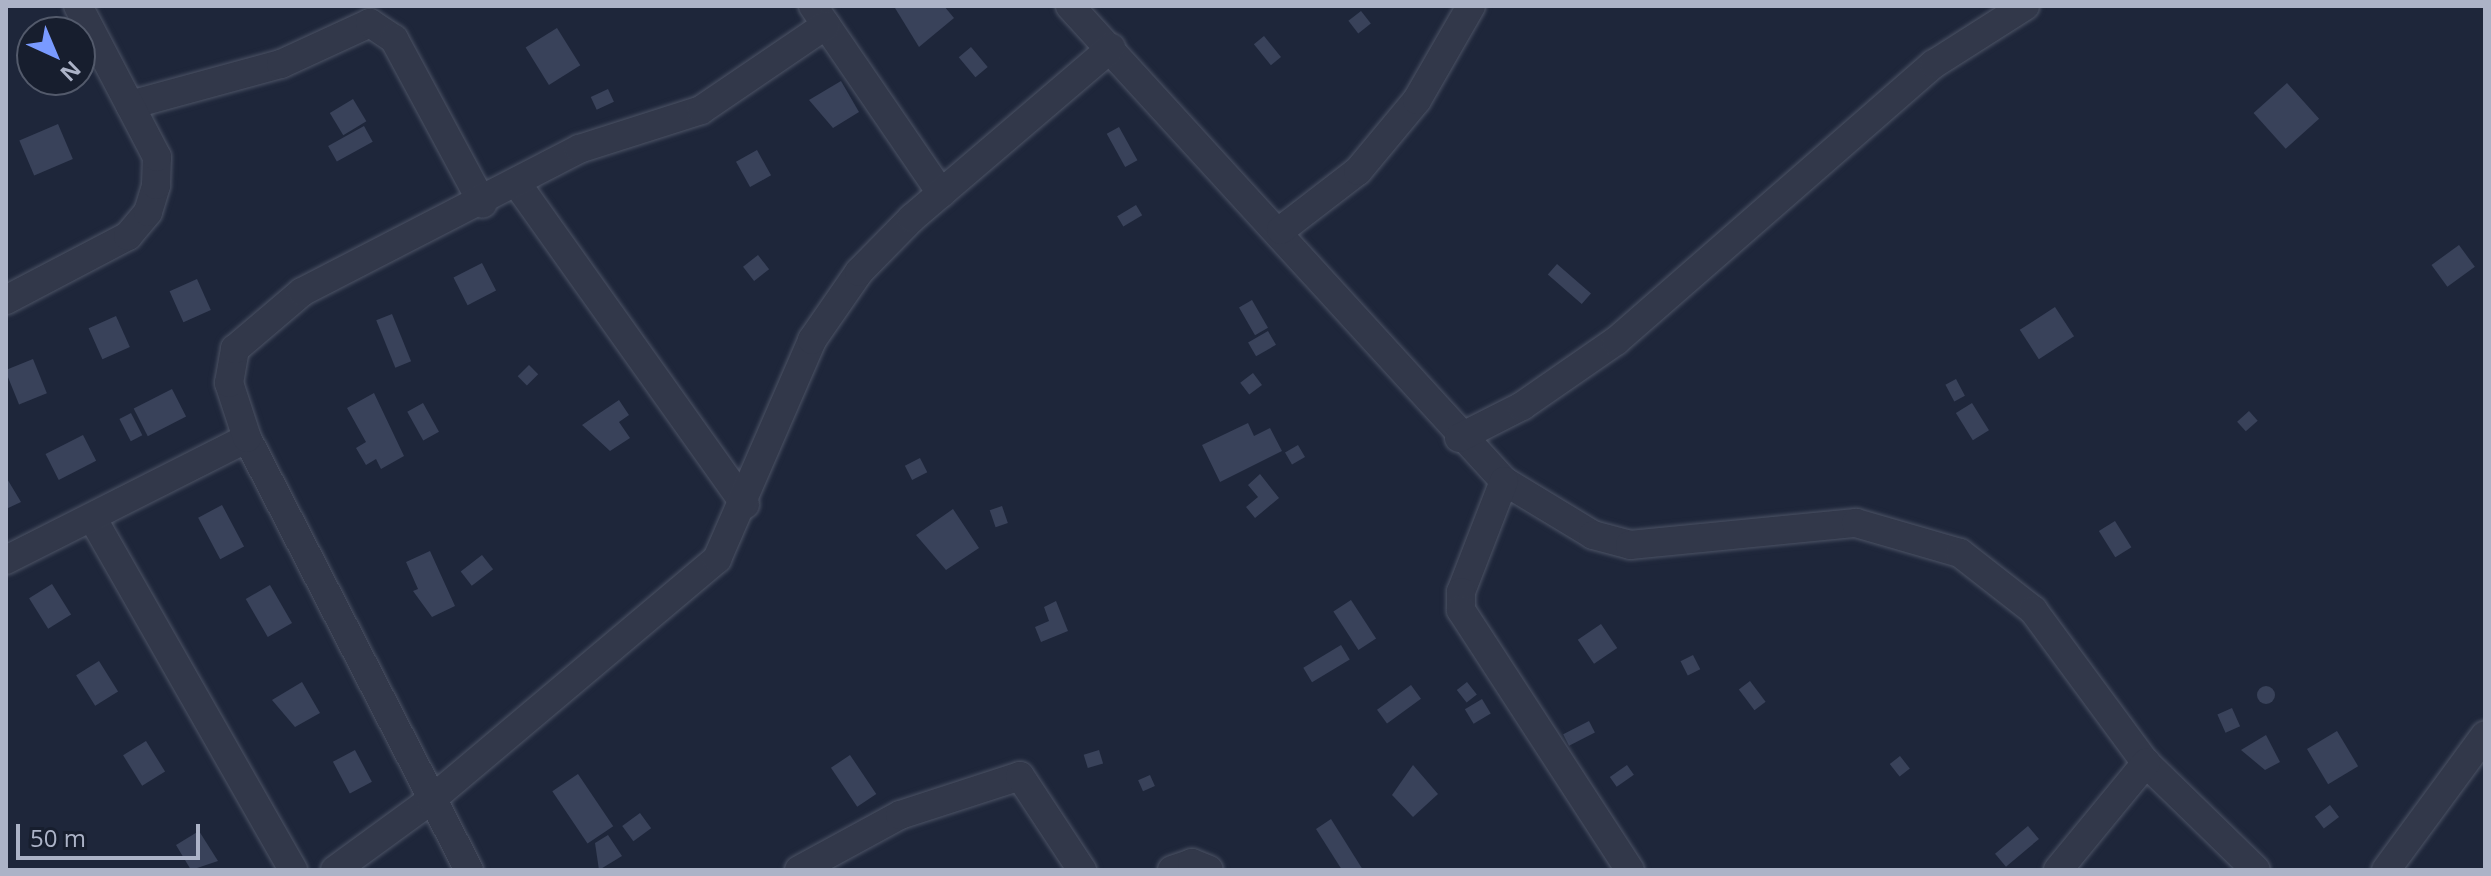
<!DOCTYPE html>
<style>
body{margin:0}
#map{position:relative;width:2491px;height:876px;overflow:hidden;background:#1e263a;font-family:"Open Sans",sans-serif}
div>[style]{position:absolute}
.building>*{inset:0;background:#39425a;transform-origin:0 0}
.round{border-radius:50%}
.roads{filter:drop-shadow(0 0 2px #4c5365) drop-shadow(0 0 2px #4c5365)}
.minor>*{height:28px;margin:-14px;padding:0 14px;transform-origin:14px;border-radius:14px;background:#32384a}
span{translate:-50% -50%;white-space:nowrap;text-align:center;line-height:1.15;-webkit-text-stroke:7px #171e2e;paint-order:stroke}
.frame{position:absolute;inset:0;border:8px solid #acb3c7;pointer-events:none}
.north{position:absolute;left:16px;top:16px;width:80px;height:80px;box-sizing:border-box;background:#171e2e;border:2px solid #535a6b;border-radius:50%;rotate:136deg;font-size:22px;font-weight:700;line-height:32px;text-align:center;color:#acb3c7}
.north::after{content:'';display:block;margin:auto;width:28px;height:36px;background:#799aff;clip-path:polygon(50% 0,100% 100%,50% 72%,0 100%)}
.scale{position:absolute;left:16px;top:824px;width:184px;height:36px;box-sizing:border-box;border:4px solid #acb3c7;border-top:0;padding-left:10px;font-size:24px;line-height:28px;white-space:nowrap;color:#acb3c7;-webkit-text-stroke:6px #171e2e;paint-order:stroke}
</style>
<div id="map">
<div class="building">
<i style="clip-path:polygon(944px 6px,954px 18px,919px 47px,895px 8px)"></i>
<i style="left:1361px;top:11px;width:16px;height:16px;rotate:52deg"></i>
<i style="left:557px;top:28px;width:44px;height:37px;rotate:58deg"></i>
<i style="left:1264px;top:36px;width:27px;height:13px;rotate:51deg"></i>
<i style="left:971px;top:47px;width:26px;height:16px;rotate:50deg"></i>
<i style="clip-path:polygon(841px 81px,859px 112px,833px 128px,809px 100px)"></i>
<i style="left:2287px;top:83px;width:48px;height:45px;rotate:48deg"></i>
<i style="left:608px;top:89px;width:14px;height:19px;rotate:65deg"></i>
<i style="left:353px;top:99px;width:26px;height:27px;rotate:59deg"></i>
<i style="left:58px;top:124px;width:38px;height:42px;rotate:67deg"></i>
<i style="left:364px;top:126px;width:18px;height:41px;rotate:61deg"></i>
<i style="left:1119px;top:127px;width:38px;height:14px;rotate:61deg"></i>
<i style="left:757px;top:150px;width:29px;height:24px;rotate:61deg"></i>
<i style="left:1136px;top:205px;width:12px;height:22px;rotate:59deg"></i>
<i style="left:2459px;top:245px;width:27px;height:34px;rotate:54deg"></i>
<i style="left:758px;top:255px;width:18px;height:19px;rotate:52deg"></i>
<i style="left:482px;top:263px;width:31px;height:32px;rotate:63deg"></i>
<i style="left:1557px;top:264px;width:45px;height:14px;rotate:41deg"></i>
<i style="left:197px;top:279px;width:34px;height:30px;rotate:66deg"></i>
<i style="left:1252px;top:300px;width:32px;height:15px;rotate:60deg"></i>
<i style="left:2055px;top:307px;width:35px;height:42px;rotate:57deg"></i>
<i style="left:392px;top:314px;width:51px;height:17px;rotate:68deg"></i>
<i style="left:116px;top:316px;width:34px;height:30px;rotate:66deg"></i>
<i style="left:1268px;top:331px;width:16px;height:23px;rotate:60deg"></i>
<i style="left:33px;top:359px;width:37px;height:30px;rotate:68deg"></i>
<i style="left:529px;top:365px;width:13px;height:16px;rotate:45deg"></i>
<i style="left:1253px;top:373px;width:15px;height:16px;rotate:53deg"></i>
<i style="left:1956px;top:379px;width:19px;height:12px;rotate:62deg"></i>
<i style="left:172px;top:389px;width:31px;height:43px;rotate:63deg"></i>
<i style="clip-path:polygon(374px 393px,404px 456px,381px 469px,376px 459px,366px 465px,356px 448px,366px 442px,347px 408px)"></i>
<i style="clip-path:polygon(619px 400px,629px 415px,619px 422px,630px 438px,610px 451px,582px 425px)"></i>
<i style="left:423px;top:403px;width:33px;height:18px;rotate:61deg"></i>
<i style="left:1972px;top:403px;width:32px;height:19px;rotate:58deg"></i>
<i style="left:2249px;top:411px;width:13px;height:16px;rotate:48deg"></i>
<i style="left:131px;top:413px;width:25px;height:13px;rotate:63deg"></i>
<i style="clip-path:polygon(1248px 423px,1254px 436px,1270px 428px,1282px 451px,1220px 482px,1202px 445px)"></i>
<i style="left:83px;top:435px;width:29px;height:42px;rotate:63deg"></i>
<i style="left:1298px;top:445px;width:14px;height:15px;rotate:60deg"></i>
<i style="left:920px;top:458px;width:16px;height:17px;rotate:63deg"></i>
<i style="clip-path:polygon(1260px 474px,1279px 498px,1255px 518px,1246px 507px,1258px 497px,1248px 485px)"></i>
<i style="clip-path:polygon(6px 477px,21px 502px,6px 509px)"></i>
<i style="left:222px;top:505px;width:47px;height:27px;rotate:62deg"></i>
<i style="left:1002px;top:506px;width:18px;height:13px;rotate:71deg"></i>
<i style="clip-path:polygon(953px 509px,979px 548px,946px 570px,916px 535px)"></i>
<i style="left:2115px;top:521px;width:31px;height:19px;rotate:58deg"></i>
<i style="clip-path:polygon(430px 551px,455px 606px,432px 617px,413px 591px,418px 589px,406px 562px)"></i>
<i style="left:482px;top:555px;width:18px;height:27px;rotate:52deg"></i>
<i style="left:52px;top:584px;width:36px;height:27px;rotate:58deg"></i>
<i style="left:270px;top:585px;width:44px;height:28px;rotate:60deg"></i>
<i style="left:1351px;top:600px;width:46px;height:21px;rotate:57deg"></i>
<i style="clip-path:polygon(1056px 601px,1068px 631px,1041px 642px,1035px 627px,1049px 621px,1044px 607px)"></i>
<i style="left:1601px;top:624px;width:29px;height:28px;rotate:56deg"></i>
<i style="left:1341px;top:645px;width:17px;height:44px;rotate:59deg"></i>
<i style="left:1693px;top:655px;width:16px;height:14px;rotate:63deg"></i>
<i style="left:99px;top:661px;width:36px;height:27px;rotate:58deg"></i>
<i style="left:1750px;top:681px;width:26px;height:14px;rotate:53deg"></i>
<i style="clip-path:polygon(302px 682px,320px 713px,295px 727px,272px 700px)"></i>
<i style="left:1467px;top:682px;width:16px;height:13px;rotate:52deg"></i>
<i style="left:1411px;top:685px;width:17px;height:42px;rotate:54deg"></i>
<i class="round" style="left:2257px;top:686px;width:18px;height:18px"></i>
<i style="left:1482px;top:699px;width:17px;height:20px;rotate:59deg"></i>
<i style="left:2232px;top:708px;width:20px;height:16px;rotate:66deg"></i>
<i style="left:1589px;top:721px;width:13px;height:29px;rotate:63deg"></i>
<i style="left:2337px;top:731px;width:41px;height:35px;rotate:59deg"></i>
<i style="clip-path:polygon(2266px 735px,2280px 762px,2265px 770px,2241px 750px)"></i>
<i style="left:146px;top:741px;width:36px;height:27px;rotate:58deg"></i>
<i style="left:355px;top:750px;width:36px;height:25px;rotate:62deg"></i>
<i style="left:1099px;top:750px;width:14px;height:16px;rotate:73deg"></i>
<i style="left:850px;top:755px;width:47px;height:23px;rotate:56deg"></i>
<i style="left:1900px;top:756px;width:16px;height:13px;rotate:52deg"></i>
<i style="clip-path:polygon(1413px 765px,1438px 794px,1413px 817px,1392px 795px)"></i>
<i style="left:1627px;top:765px;width:12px;height:21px;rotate:55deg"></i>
<i style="left:578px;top:774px;width:63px;height:31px;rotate:56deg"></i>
<i style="left:1150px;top:775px;width:12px;height:13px;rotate:66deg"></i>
<i style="left:2330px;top:805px;width:15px;height:19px;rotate:53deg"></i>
<i style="left:640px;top:813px;width:19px;height:22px;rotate:54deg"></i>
<i style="clip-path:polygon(1331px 819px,1363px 870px,1342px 870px,1316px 829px)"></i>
<i style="left:2028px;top:826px;width:17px;height:43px;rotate:50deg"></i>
<i style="clip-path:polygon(199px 831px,218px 861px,191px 870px,176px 845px)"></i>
<i style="clip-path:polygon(608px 835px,622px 856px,599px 870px,595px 843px)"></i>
</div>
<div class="roads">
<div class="minor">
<i style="left:813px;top:6px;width:227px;rotate:55.6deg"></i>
<i style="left:1070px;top:6px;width:643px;rotate:47.58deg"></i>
<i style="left:1504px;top:481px;width:104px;rotate:31.2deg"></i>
<i style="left:1593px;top:535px;width:38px;rotate:15deg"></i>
<i style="left:1630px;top:545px;width:227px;rotate:-5.6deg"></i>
<i style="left:1856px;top:523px;width:108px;rotate:16.1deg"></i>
<i style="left:1960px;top:553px;width:93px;rotate:38deg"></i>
<i style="left:2033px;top:610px;width:190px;rotate:53.6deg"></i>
<i style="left:2146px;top:763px;width:153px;rotate:44.2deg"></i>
<i style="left:130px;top:105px;width:156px;rotate:-15.2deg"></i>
<i style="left:281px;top:64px;width:98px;rotate:-24.7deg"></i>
<i style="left:370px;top:23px;width:29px;rotate:34deg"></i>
<i style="left:394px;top:39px;width:187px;rotate:61.7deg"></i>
<i style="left:518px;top:185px;width:392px;rotate:54.6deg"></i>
<i style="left:1281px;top:230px;width:97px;rotate:-37.5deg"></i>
<i style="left:1358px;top:171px;width:92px;rotate:-50.3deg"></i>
<i style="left:1417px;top:100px;width:108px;rotate:-60.1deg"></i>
<i style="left:6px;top:300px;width:138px;rotate:-27.7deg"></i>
<i style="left:128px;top:236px;width:31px;rotate:-50deg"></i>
<i style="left:148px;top:212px;width:28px;rotate:-73deg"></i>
<i style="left:156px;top:185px;width:28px;rotate:-88deg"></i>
<i style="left:157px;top:157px;width:170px;rotate:-117.6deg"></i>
<i style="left:1459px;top:438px;width:71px;rotate:-26.9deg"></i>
<i style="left:1522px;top:406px;width:114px;rotate:-34.7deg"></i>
<i style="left:1616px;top:341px;width:422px;rotate:-41.1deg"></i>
<i style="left:1934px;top:64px;width:108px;rotate:-32.5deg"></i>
<i style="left:1504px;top:481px;width:119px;rotate:111.2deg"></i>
<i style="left:1461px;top:592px;width:18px;rotate:90deg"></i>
<i style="left:1461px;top:610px;width:310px;rotate:57deg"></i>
<i style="left:93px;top:519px;width:404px;rotate:60.3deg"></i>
<i style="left:6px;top:560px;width:270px;rotate:-26.8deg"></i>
<i style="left:335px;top:870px;width:119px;rotate:-36.1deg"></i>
<i style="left:431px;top:800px;width:374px;rotate:-40.1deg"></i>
<i style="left:717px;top:559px;width:239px;rotate:-66.5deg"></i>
<i style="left:812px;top:340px;width:83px;rotate:-55.3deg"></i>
<i style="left:859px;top:272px;width:76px;rotate:-45.5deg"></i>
<i style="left:912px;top:218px;width:262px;rotate:-40.5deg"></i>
<i style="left:469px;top:870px;width:486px;rotate:-117.2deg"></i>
<i style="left:247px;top:438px;width:58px;rotate:-108.1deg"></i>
<i style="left:229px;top:383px;width:35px;rotate:-80deg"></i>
<i style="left:235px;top:349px;width:88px;rotate:-40.4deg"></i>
<i style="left:302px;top:292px;width:312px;rotate:-27.3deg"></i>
<i style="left:579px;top:149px;width:128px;rotate:-17.7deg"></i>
<i style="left:701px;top:110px;width:151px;rotate:-34.2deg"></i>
<i style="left:799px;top:870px;width:115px;rotate:-28.6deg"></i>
<i style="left:900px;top:815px;width:126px;rotate:-18deg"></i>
<i style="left:1020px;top:776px;width:113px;rotate:56.6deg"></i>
<i style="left:1172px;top:870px;width:21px;rotate:-19deg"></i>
<i style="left:1192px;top:863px;width:18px;rotate:22deg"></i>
<i style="left:2058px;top:870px;width:139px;rotate:-50.6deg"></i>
<i style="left:2386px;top:870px;width:167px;rotate:-53.7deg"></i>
</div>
</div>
<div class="frame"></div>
<div class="north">N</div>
<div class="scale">50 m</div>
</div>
